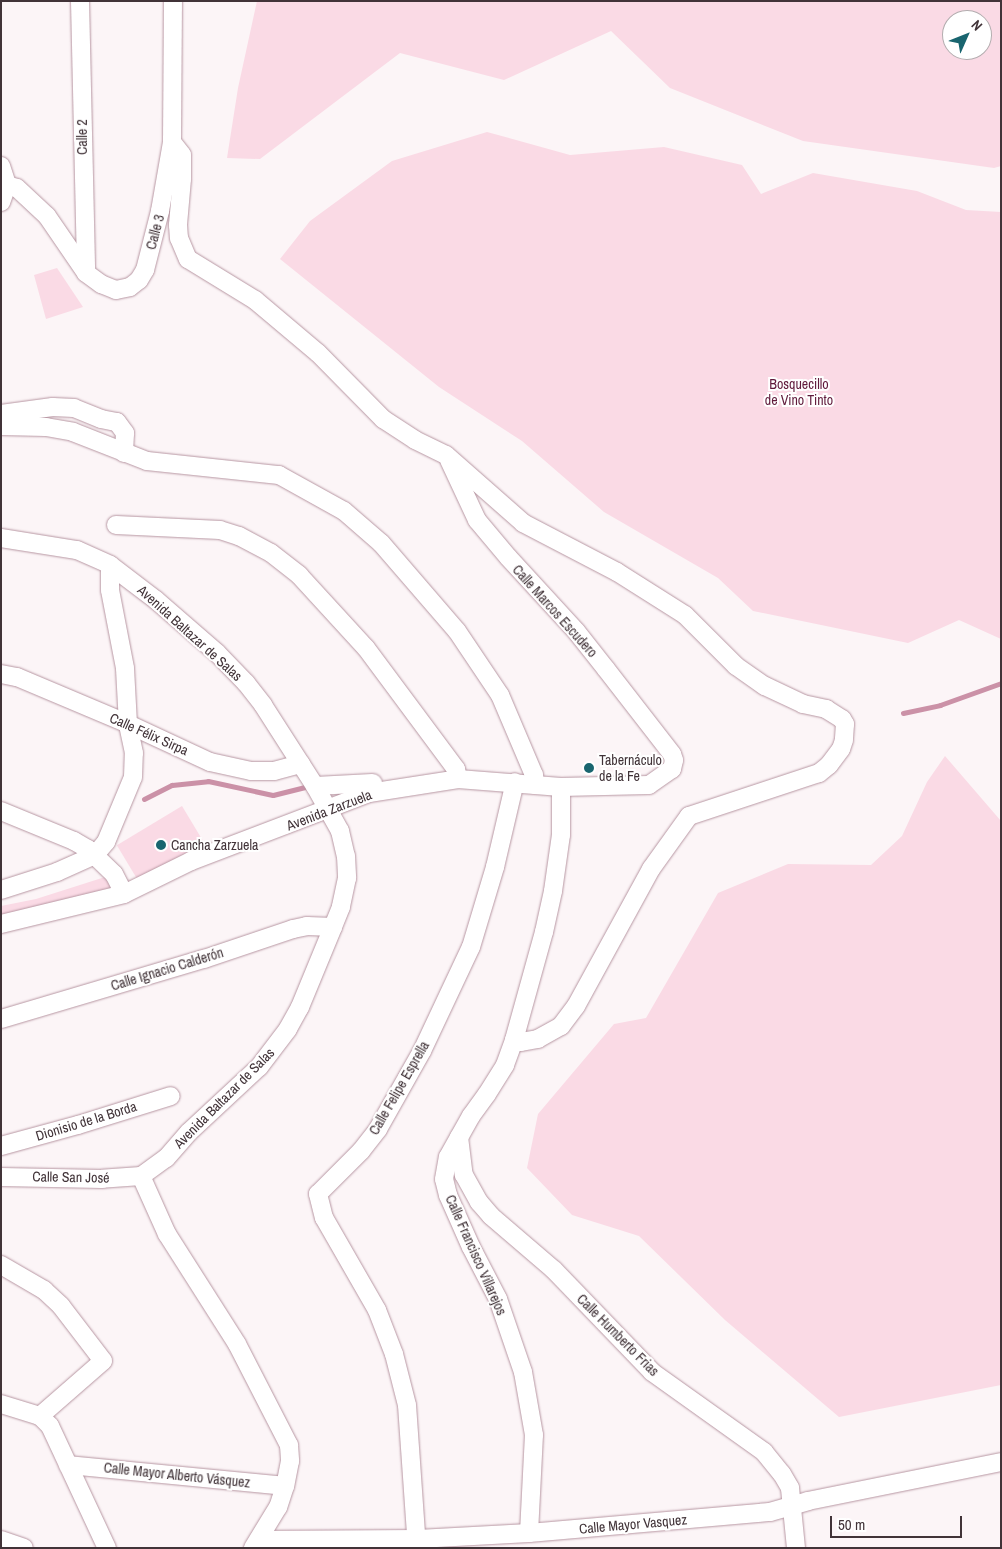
<!DOCTYPE html>
<meta charset="utf-8">
<style>
body{margin:0}
#map{position:relative;width:1002px;height:1549px;overflow:hidden;background:#fcf5f7;font-family:"Archivo Narrow",sans-serif}
div>[style]{position:absolute}
.green>*{inset:0;background:#fadae5;transform-origin:0 0}
.stream>*{height:5px;margin:-2.5px;padding:0 2.5px;transform-origin:2.5px;border-radius:2.5px;background:#cb91a7}
.roads{filter:drop-shadow(0 0 1px #b796a2) drop-shadow(0 0 1px #b796a2)}
.minor>*{height:18px;margin:-9px;padding:0 9px;transform-origin:9px;border-radius:9px;background:#fff}
.dots>*{width:14px;height:14px;translate:-50% -50%;box-sizing:border-box;border:2px solid #fff;border-radius:50%}
span{translate:-50% -50%;white-space:nowrap;text-align:center;line-height:1.15;-webkit-text-stroke:4px #fff;paint-order:stroke}
.street-label{font-size:14px;color:#413338}
.park-label{font-size:14px;color:#601b3c}
.poi-label{font-size:14px;color:#413338}
.left{translate:0 -50%;text-align:left}
.frame{position:absolute;inset:0;border:2px solid #413338;pointer-events:none}
.north{position:absolute;left:942px;top:10px;width:50px;height:50px;box-sizing:border-box;background:#fff;border:1px solid #b3adaf;border-radius:50%;rotate:46deg;font-size:14px;font-weight:700;line-height:20px;text-align:center;color:#413338}
.north::after{content:'';display:block;margin:auto;width:18px;height:22px;background:#19656f;clip-path:polygon(50% 0,100% 100%,50% 72%,0 100%)}
.scale{position:absolute;left:830px;top:1516px;width:132px;height:22px;box-sizing:border-box;border:2px solid #413338;border-top:0;padding-left:6px;font-size:15px;line-height:18px;white-space:nowrap;color:#413338;-webkit-text-stroke:4px #fff;paint-order:stroke}
</style>
<div id="map">
<div class="green">
<i style="clip-path:polygon(evenodd,257px 1px,1001px 1px,1001px 166px,994px 168px,803px 141px,670px 88px,611px 31px,504px 80px,400px 53px,260px 159px,227px 158px,238px 88px,257px 1px,952px 20px,982px 20px,982px 50px,952px 50px,952px 20px)"></i>
<i style="clip-path:polygon(487px 132px,570px 155px,664px 147px,742px 165px,761px 194px,813px 173px,917px 191px,966px 210px,1001px 212px,1001px 639px,959px 620px,908px 643px,753px 611px,718px 578px,604px 512px,522px 441px,439px 387px,280px 259px,310px 221px,392px 161px)"></i>
<i style="clip-path:polygon(57px 268px,83px 307px,46px 319px,34px 275px)"></i>
<i style="clip-path:polygon(945px 756px,1001px 821px,1001px 1385px,839px 1417px,725px 1320px,639px 1236px,572px 1215px,527px 1168px,538px 1114px,614px 1024px,646px 1018px,718px 893px,788px 864px,871px 865px,902px 836px,927px 782px)"></i>
<i style="left:182px;top:806px;width:42px;height:76px;rotate:59deg"></i>
<i style="clip-path:polygon(105px 877px,113px 884px,113px 893px,1px 928px,1px 906px,36px 899px)"></i>
</div>
<div class="stream">
<i style="left:903px;top:713px;width:38px;rotate:-12deg"></i>
<i style="left:940px;top:705px;width:65px;rotate:-19.8deg"></i>
<i style="left:144px;top:799px;width:31px;rotate:-27deg"></i>
<i style="left:172px;top:785px;width:36px;rotate:-6deg"></i>
<i style="left:208px;top:781px;width:66px;rotate:12.2deg"></i>
<i style="left:273px;top:795px;width:33px;rotate:-14deg"></i>
</div>
<div class="roads">
<div class="minor">
<i style="left:80px;top:1px;width:272px;rotate:88.7deg"></i>
<i style="left:172px;top:142px;width:16px;rotate:52deg"></i>
<i style="left:182px;top:155px;width:24px;rotate:90deg"></i>
<i style="left:182px;top:179px;width:46px;rotate:95deg"></i>
<i style="left:178px;top:225px;width:13px;rotate:86deg"></i>
<i style="left:179px;top:238px;width:23px;rotate:67deg"></i>
<i style="left:188px;top:259px;width:79px;rotate:31.5deg"></i>
<i style="left:255px;top:300px;width:82px;rotate:40.1deg"></i>
<i style="left:318px;top:353px;width:93px;rotate:45.4deg"></i>
<i style="left:383px;top:419px;width:38px;rotate:33deg"></i>
<i style="left:415px;top:440px;width:34px;rotate:26deg"></i>
<i style="left:446px;top:455px;width:103px;rotate:41.4deg"></i>
<i style="left:523px;top:523px;width:106px;rotate:27.5deg"></i>
<i style="left:617px;top:572px;width:80px;rotate:32.3deg"></i>
<i style="left:685px;top:615px;width:72px;rotate:45deg"></i>
<i style="left:736px;top:666px;width:35px;rotate:35deg"></i>
<i style="left:765px;top:686px;width:42px;rotate:25.3deg"></i>
<i style="left:803px;top:704px;width:24px;rotate:12deg"></i>
<i style="left:826px;top:709px;width:19px;rotate:32deg"></i>
<i style="left:842px;top:719px;width:6px;rotate:59deg"></i>
<i style="left:845px;top:724px;width:16px;rotate:94deg"></i>
<i style="left:844px;top:740px;width:9px;rotate:108deg"></i>
<i style="left:841px;top:749px;width:20px;rotate:127deg"></i>
<i style="left:829px;top:765px;width:13px;rotate:141deg"></i>
<i style="left:819px;top:773px;width:137px;rotate:161.7deg"></i>
<i style="left:689px;top:816px;width:65px;rotate:125.6deg"></i>
<i style="left:651px;top:869px;width:156px;rotate:118.7deg"></i>
<i style="left:576px;top:1006px;width:25px;rotate:127deg"></i>
<i style="left:561px;top:1026px;width:26px;rotate:151deg"></i>
<i style="left:538px;top:1039px;width:17px;rotate:170deg"></i>
<i style="left:521px;top:1042px;width:7px;rotate:-164deg"></i>
<i style="left:1px;top:166px;width:20px;rotate:72deg"></i>
<i style="left:7px;top:185px;width:18px;rotate:109deg"></i>
<i style="left:7px;top:185px;width:10px;rotate:17deg"></i>
<i style="left:17px;top:188px;width:41px;rotate:43deg"></i>
<i style="left:47px;top:216px;width:69px;rotate:55.6deg"></i>
<i style="left:86px;top:273px;width:19px;rotate:36deg"></i>
<i style="left:101px;top:284px;width:16px;rotate:22deg"></i>
<i style="left:116px;top:290px;width:14px;rotate:-12deg"></i>
<i style="left:130px;top:287px;width:11px;rotate:-38deg"></i>
<i style="left:139px;top:280px;width:12px;rotate:-59deg"></i>
<i style="left:145px;top:270px;width:61px;rotate:-75.7deg"></i>
<i style="left:160px;top:211px;width:70px;rotate:-80.1deg"></i>
<i style="left:172px;top:142px;width:141px;rotate:-89.6deg"></i>
<i style="left:1px;top:414px;width:52px;rotate:-7.7deg"></i>
<i style="left:53px;top:407px;width:21px;rotate:3deg"></i>
<i style="left:74px;top:408px;width:29px;rotate:22deg"></i>
<i style="left:101px;top:419px;width:16px;rotate:11deg"></i>
<i style="left:117px;top:422px;width:14px;rotate:54deg"></i>
<i style="left:125px;top:433px;width:20px;rotate:93deg"></i>
<i style="left:1px;top:426px;width:45px;rotate:1.3deg"></i>
<i style="left:46px;top:427px;width:27px;rotate:10deg"></i>
<i style="left:73px;top:432px;width:79px;rotate:21.4deg"></i>
<i style="left:147px;top:461px;width:133px;rotate:6.1deg"></i>
<i style="left:279px;top:475px;width:74px;rotate:29deg"></i>
<i style="left:344px;top:511px;width:49px;rotate:40.9deg"></i>
<i style="left:381px;top:543px;width:116px;rotate:49.2deg"></i>
<i style="left:457px;top:631px;width:77px;rotate:56.1deg"></i>
<i style="left:500px;top:695px;width:87px;rotate:67deg"></i>
<i style="left:534px;top:775px;width:10px;rotate:84deg"></i>
<i style="left:116px;top:525px;width:104px;rotate:2.8deg"></i>
<i style="left:220px;top:530px;width:20px;rotate:18deg"></i>
<i style="left:239px;top:536px;width:36px;rotate:28deg"></i>
<i style="left:271px;top:553px;width:36px;rotate:38deg"></i>
<i style="left:299px;top:575px;width:99px;rotate:47.5deg"></i>
<i style="left:366px;top:648px;width:151px;rotate:53.4deg"></i>
<i style="left:456px;top:769px;width:10px;rotate:79deg"></i>
<i style="left:1px;top:538px;width:77px;rotate:9deg"></i>
<i style="left:77px;top:550px;width:36px;rotate:24deg"></i>
<i style="left:110px;top:565px;width:58px;rotate:37.3deg"></i>
<i style="left:156px;top:600px;width:81px;rotate:41deg"></i>
<i style="left:217px;top:653px;width:42px;rotate:46deg"></i>
<i style="left:246px;top:683px;width:28px;rotate:52deg"></i>
<i style="left:263px;top:705px;width:96px;rotate:57.3deg"></i>
<i style="left:315px;top:786px;width:51px;rotate:60.9deg"></i>
<i style="left:340px;top:831px;width:26px;rotate:77deg"></i>
<i style="left:346px;top:856px;width:22px;rotate:87deg"></i>
<i style="left:347px;top:878px;width:30px;rotate:102deg"></i>
<i style="left:341px;top:907px;width:22px;rotate:112deg"></i>
<i style="left:333px;top:927px;width:87px;rotate:112.4deg"></i>
<i style="left:300px;top:1007px;width:25px;rotate:119deg"></i>
<i style="left:288px;top:1029px;width:48px;rotate:127.3deg"></i>
<i style="left:259px;top:1067px;width:96px;rotate:137.1deg"></i>
<i style="left:189px;top:1132px;width:35px;rotate:131deg"></i>
<i style="left:166px;top:1158px;width:31px;rotate:144deg"></i>
<i style="left:141px;top:1176px;width:39px;rotate:176deg"></i>
<i style="left:102px;top:1179px;width:101px;rotate:-178.9deg"></i>
<i style="left:1px;top:674px;width:16px;rotate:11deg"></i>
<i style="left:17px;top:677px;width:121px;rotate:22.9deg"></i>
<i style="left:128px;top:724px;width:90px;rotate:24.9deg"></i>
<i style="left:210px;top:762px;width:42px;rotate:12.4deg"></i>
<i style="left:251px;top:771px;width:23px"></i>
<i style="left:274px;top:771px;width:28px;rotate:-15deg"></i>
<i style="left:315px;top:786px;width:58px;rotate:-3deg"></i>
<i style="left:1px;top:811px;width:79px;rotate:22.3deg"></i>
<i style="left:74px;top:841px;width:16px;rotate:30deg"></i>
<i style="left:88px;top:849px;width:36px;rotate:44deg"></i>
<i style="left:114px;top:874px;width:22px;rotate:63deg"></i>
<i style="left:1px;top:890px;width:59px;rotate:-17.8deg"></i>
<i style="left:57px;top:872px;width:42px;rotate:-24.1deg"></i>
<i style="left:95px;top:855px;width:17px;rotate:-50deg"></i>
<i style="left:106px;top:842px;width:70px;rotate:-67.4deg"></i>
<i style="left:133px;top:777px;width:24px;rotate:-88deg"></i>
<i style="left:134px;top:753px;width:30px;rotate:-102deg"></i>
<i style="left:128px;top:724px;width:56px;rotate:-93.1deg"></i>
<i style="left:125px;top:668px;width:79px;rotate:-100.9deg"></i>
<i style="left:110px;top:590px;width:25px;rotate:-90deg"></i>
<i style="left:1px;top:924px;width:127px;rotate:-13.7deg"></i>
<i style="left:124px;top:894px;width:75px;rotate:-26.2deg"></i>
<i style="left:191px;top:861px;width:191px;rotate:-20.9deg"></i>
<i style="left:369px;top:793px;width:90px;rotate:-8.9deg"></i>
<i style="left:458px;top:779px;width:103px;rotate:4.4deg"></i>
<i style="left:561px;top:787px;width:88px;rotate:-1.3deg"></i>
<i style="left:649px;top:785px;width:28px;rotate:-35deg"></i>
<i style="left:672px;top:769px;width:9px;rotate:-77deg"></i>
<i style="left:674px;top:760px;width:6px;rotate:-108deg"></i>
<i style="left:672px;top:754px;width:108px;rotate:-127.8deg"></i>
<i style="left:606px;top:669px;width:48px;rotate:-128.3deg"></i>
<i style="left:576px;top:631px;width:100px;rotate:-132.6deg"></i>
<i style="left:508px;top:557px;width:48px;rotate:-130deg"></i>
<i style="left:477px;top:520px;width:66px;rotate:-115deg"></i>
<i style="left:1px;top:1019px;width:212px;rotate:-16.5deg"></i>
<i style="left:204px;top:959px;width:94px;rotate:-18.6deg"></i>
<i style="left:293px;top:929px;width:14px;rotate:-12deg"></i>
<i style="left:307px;top:926px;width:26px;rotate:2deg"></i>
<i style="left:459px;top:1137px;width:38px;rotate:83deg"></i>
<i style="left:464px;top:1175px;width:31px;rotate:61deg"></i>
<i style="left:479px;top:1202px;width:18px;rotate:49deg"></i>
<i style="left:491px;top:1216px;width:83px;rotate:40.6deg"></i>
<i style="left:554px;top:1270px;width:141px;rotate:46.1deg"></i>
<i style="left:652px;top:1372px;width:138px;rotate:35.5deg"></i>
<i style="left:764px;top:1452px;width:28px;rotate:51deg"></i>
<i style="left:782px;top:1474px;width:16px;rotate:60deg"></i>
<i style="left:790px;top:1488px;width:60px;rotate:84.3deg"></i>
<i style="left:1px;top:1146px;width:80px;rotate:-15.3deg"></i>
<i style="left:78px;top:1125px;width:97px;rotate:-17.3deg"></i>
<i style="left:141px;top:1176px;width:64px;rotate:65.9deg"></i>
<i style="left:167px;top:1234px;width:130px;rotate:57.5deg"></i>
<i style="left:237px;top:1344px;width:114px;rotate:62.8deg"></i>
<i style="left:289px;top:1445px;width:16px;rotate:86deg"></i>
<i style="left:290px;top:1461px;width:25px;rotate:101deg"></i>
<i style="left:285px;top:1486px;width:22px;rotate:108deg"></i>
<i style="left:278px;top:1507px;width:48px;rotate:121.4deg"></i>
<i style="left:1px;top:1265px;width:50px;rotate:30.2deg"></i>
<i style="left:44px;top:1290px;width:23px;rotate:43deg"></i>
<i style="left:61px;top:1306px;width:69px;rotate:52.6deg"></i>
<i style="left:103px;top:1361px;width:84px;rotate:138.9deg"></i>
<i style="left:1px;top:1404px;width:41px;rotate:17.1deg"></i>
<i style="left:40px;top:1416px;width:14px;rotate:45deg"></i>
<i style="left:50px;top:1426px;width:135px;rotate:65deg"></i>
<i style="left:68px;top:1465px;width:218px;rotate:5.5deg"></i>
<i style="left:529px;top:1533px;width:98px;rotate:-87.1deg"></i>
<i style="left:534px;top:1435px;width:64px;rotate:-99.9deg"></i>
<i style="left:523px;top:1372px;width:77px;rotate:-108.9deg"></i>
<i style="left:498px;top:1299px;width:59px;rotate:-117.4deg"></i>
<i style="left:471px;top:1247px;width:57px;rotate:-113.9deg"></i>
<i style="left:448px;top:1195px;width:16px;rotate:-104deg"></i>
<i style="left:444px;top:1179px;width:22px;rotate:-80deg"></i>
<i style="left:448px;top:1157px;width:47px;rotate:-60.7deg"></i>
<i style="left:471px;top:1116px;width:27px;rotate:-54deg"></i>
<i style="left:487px;top:1094px;width:34px;rotate:-58deg"></i>
<i style="left:505px;top:1065px;width:27px;rotate:-70deg"></i>
<i style="left:514px;top:1040px;width:112px;rotate:-74.5deg"></i>
<i style="left:544px;top:932px;width:42px;rotate:-77.6deg"></i>
<i style="left:553px;top:891px;width:57px;rotate:-81.9deg"></i>
<i style="left:561px;top:835px;width:48px;rotate:-90deg"></i>
<i style="left:1px;top:1540px;width:24px;rotate:19deg"></i>
<i style="left:259px;top:1540px;width:159px;rotate:-0.4deg"></i>
<i style="left:418px;top:1539px;width:111px;rotate:-3.1deg"></i>
<i style="left:529px;top:1533px;width:242px;rotate:-5deg"></i>
<i style="left:770px;top:1512px;width:40px;rotate:-16deg"></i>
<i style="left:808px;top:1501px;width:197px;rotate:-11.4deg"></i>
<i style="left:417px;top:1548px;width:143px;rotate:-94deg"></i>
<i style="left:407px;top:1405px;width:53px;rotate:-104.3deg"></i>
<i style="left:394px;top:1354px;width:47px;rotate:-111.1deg"></i>
<i style="left:377px;top:1310px;width:106px;rotate:-119.9deg"></i>
<i style="left:324px;top:1218px;width:25px;rotate:-104deg"></i>
<i style="left:318px;top:1194px;width:61px;rotate:-45deg"></i>
<i style="left:361px;top:1151px;width:28px;rotate:-52deg"></i>
<i style="left:378px;top:1129px;width:90px;rotate:-60.6deg"></i>
<i style="left:422px;top:1051px;width:115px;rotate:-64.8deg"></i>
<i style="left:471px;top:947px;width:84px;rotate:-73.3deg"></i>
<i style="left:495px;top:867px;width:87px;rotate:-76.8deg"></i>
</div>
</div>
<div class="dots">
<i style="left:589px;top:768px;background:#19656f"></i>
<i style="left:161px;top:845px;background:#19656f"></i>
</div>
<div class="street-label">
<span style="left:82px;top:137px;rotate:-90deg">Calle 2</span>
<span style="left:155px;top:232px;rotate:-75deg">Calle 3</span>
<span style="left:555px;top:611px;rotate:48deg">Calle Marcos Escudero</span>
<span style="left:190px;top:633px;rotate:42deg">Avenida Baltazar de Salas</span>
<span style="left:149px;top:734px;rotate:24deg">Calle Félix Sirpa</span>
<span style="left:329px;top:810px;rotate:-21deg">Avenida Zarzuela</span>
<span style="left:167px;top:969px;rotate:-17deg">Calle Ignacio Calderón</span>
<span style="left:399px;top:1088px;rotate:-60deg">Calle Felipe Esprella</span>
<span style="left:224px;top:1098px;rotate:-45deg">Avenida Baltazar de Salas</span>
<span style="left:86px;top:1121px;rotate:-17deg">Dionisio de la Borda</span>
<span style="left:71px;top:1177px;rotate:1deg">Calle San José</span>
<span style="left:476px;top:1255px;rotate:66deg">Calle Francisco Villarejos</span>
<span style="left:618px;top:1335px;rotate:45deg">Calle Humberto Frias</span>
<span style="left:177px;top:1475px;rotate:6deg">Calle Mayor Alberto Vásquez</span>
<span style="left:633px;top:1524px;rotate:-5deg">Calle Mayor Vasquez</span>
</div>
<div class="park-label">
<span style="left:799px;top:392px">Bosquecillo<br>de Vino Tinto</span>
</div>
<div class="poi-label">
<span class="left" style="left:599px;top:768px">Tabernáculo<br>de la Fe</span>
<span class="left" style="left:171px;top:845px">Cancha Zarzuela</span>
</div>
<div class="frame"></div>
<div class="north">N</div>
<div class="scale">50 m</div>
</div>
